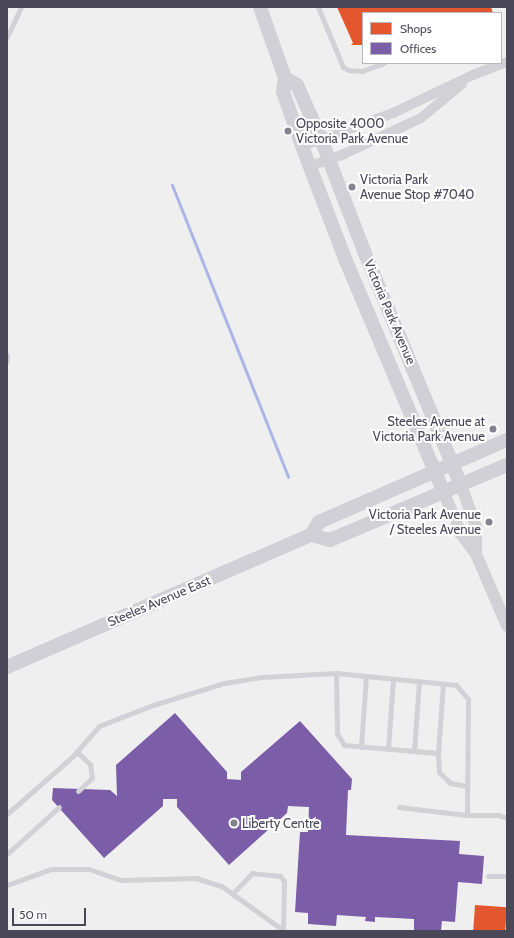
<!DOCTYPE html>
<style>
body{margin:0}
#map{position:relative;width:514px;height:938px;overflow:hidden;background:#efefef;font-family:Cabin,sans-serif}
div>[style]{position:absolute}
.shops>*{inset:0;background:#e4572e;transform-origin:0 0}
.offices>*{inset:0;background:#7b5ea7}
.stream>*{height:3px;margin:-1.5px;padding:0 1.5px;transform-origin:1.5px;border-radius:1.5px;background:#acb5e7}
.service>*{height:5px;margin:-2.5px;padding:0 2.5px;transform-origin:2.5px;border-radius:2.5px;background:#d2d2d6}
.minor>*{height:10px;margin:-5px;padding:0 5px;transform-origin:5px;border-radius:5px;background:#d2d2d6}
.tertiary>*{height:12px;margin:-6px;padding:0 6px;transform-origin:6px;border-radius:6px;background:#d2d2d6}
.secondary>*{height:14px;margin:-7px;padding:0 7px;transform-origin:7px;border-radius:7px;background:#d1d0d6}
.dots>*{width:11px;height:11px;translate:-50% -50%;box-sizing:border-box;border:2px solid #fff;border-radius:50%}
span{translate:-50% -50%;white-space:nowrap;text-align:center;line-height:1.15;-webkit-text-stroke:4px #fff;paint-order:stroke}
.poi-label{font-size:13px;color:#4a4759}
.left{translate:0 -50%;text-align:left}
.right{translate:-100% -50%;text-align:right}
.street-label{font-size:13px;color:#4a4759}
.frame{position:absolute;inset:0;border:8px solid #4a4759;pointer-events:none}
.legend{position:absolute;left:362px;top:12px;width:140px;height:52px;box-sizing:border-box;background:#fff;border:1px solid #b7b5bd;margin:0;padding:5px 7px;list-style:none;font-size:12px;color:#4a4759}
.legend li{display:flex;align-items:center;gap:8px;height:20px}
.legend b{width:20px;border:1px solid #b7b5bd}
.scale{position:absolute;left:12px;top:908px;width:74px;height:18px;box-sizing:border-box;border:2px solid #4a4759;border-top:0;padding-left:5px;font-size:12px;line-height:14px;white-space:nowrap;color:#4a4759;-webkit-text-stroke:3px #fff;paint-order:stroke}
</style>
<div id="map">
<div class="shops">
<i style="clip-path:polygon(337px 7px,491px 7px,493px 13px,363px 13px,363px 45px,351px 45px,353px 43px)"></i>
<i style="left:475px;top:905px;width:32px;height:26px;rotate:4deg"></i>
</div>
<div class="offices">
<i style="clip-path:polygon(175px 713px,227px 772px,227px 779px,241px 780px,241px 772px,300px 721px,352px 779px,351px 790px,348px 790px,346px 835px,460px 841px,459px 854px,484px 856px,482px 884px,458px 882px,455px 922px,442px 921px,441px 931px,414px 930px,414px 919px,375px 917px,375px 922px,365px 921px,366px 917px,337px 915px,336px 926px,308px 924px,308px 913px,295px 912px,300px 832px,308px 832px,309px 807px,288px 806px,287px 813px,229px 865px,177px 807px,177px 799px,163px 799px,163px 806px,104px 858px,52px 800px,53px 788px,110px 790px,117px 796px,116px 765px)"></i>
</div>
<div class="stream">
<i style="left:172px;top:185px;width:314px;rotate:68.3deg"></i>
</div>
<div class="service">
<i style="left:318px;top:7px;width:65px;rotate:67.4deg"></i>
<i style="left:343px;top:67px;width:7px;rotate:27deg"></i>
<i style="left:349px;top:70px;width:13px;rotate:4deg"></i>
<i style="left:362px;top:71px;width:23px;rotate:-20deg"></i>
<i style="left:7px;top:37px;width:33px;rotate:-65deg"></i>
<i style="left:7px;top:355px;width:6px;rotate:90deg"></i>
<i style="left:336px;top:673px;width:60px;rotate:89deg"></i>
<i style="left:337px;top:733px;width:14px;rotate:60deg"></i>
<i style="left:344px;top:745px;width:94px;rotate:4.9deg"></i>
<i style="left:438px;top:753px;width:19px;rotate:87deg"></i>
<i style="left:439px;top:772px;width:16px;rotate:45deg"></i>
<i style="left:450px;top:783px;width:17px;rotate:10deg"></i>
<i style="left:361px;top:747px;width:71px;rotate:-86deg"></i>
<i style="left:388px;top:749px;width:70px;rotate:-85.9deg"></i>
<i style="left:414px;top:751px;width:69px;rotate:-85.9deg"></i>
<i style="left:77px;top:752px;width:18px;rotate:43deg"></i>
<i style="left:90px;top:764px;width:14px;rotate:82deg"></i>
<i style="left:92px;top:778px;width:19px;rotate:137deg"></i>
<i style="left:438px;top:753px;width:69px;rotate:-85.9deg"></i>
<i style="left:399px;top:807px;width:68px;rotate:6.7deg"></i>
<i style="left:467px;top:815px;width:31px"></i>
<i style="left:498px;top:815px;width:9px;rotate:18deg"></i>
<i style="left:7px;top:814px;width:88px;rotate:-41.3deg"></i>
<i style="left:73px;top:756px;width:40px;rotate:-49deg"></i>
<i style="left:99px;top:726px;width:58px;rotate:-21.3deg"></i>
<i style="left:153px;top:705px;width:74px;rotate:-17.2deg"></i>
<i style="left:224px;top:683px;width:38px;rotate:-9deg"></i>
<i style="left:262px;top:677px;width:74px;rotate:-3.1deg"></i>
<i style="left:336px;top:673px;width:121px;rotate:5.7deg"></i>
<i style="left:456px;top:685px;width:18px;rotate:49deg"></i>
<i style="left:468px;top:699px;width:116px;rotate:90.5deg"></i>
<i style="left:7px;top:854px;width:70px;rotate:-42.1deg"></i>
<i style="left:488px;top:876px;width:19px"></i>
<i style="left:7px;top:885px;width:47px;rotate:-20deg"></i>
<i style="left:51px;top:869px;width:38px"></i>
<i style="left:89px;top:869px;width:34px;rotate:19deg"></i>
<i style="left:121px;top:880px;width:75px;rotate:-1.5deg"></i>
<i style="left:196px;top:878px;width:28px;rotate:18deg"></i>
<i style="left:223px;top:887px;width:75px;rotate:35.8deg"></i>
<i style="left:232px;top:894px;width:29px;rotate:-46deg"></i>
<i style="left:252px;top:873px;width:28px;rotate:6deg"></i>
<i style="left:280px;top:876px;width:6px;rotate:51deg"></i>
<i style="left:284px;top:881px;width:50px;rotate:91.1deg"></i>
</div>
<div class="minor">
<i style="left:302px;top:146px;width:97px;rotate:-19.9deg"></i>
<i style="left:393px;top:113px;width:89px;rotate:-25.4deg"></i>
<i style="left:473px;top:75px;width:36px;rotate:-21deg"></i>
<i style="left:310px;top:166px;width:36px;rotate:-19deg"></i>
<i style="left:344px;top:154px;width:85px;rotate:-25.1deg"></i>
<i style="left:421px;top:118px;width:53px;rotate:-39.7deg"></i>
</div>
<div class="tertiary">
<i style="left:461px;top:485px;width:45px;rotate:70.3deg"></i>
<i style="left:476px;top:527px;width:27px;rotate:90deg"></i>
<i style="left:444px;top:493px;width:44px;rotate:67.5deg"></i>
<i style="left:461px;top:534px;width:25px;rotate:53deg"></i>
<i style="left:476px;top:554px;width:78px;rotate:66.7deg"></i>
</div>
<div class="secondary">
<i style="left:260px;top:7px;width:75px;rotate:70.6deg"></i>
<i style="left:285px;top:78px;width:14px;rotate:98deg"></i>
<i style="left:283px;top:92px;width:57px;rotate:70.6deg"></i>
<i style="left:302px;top:146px;width:123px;rotate:69.1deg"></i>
<i style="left:346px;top:261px;width:252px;rotate:67.1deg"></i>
<i style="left:285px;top:78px;width:14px;rotate:30deg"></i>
<i style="left:297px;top:85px;width:59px;rotate:66deg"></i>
<i style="left:321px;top:139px;width:120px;rotate:69deg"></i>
<i style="left:364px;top:251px;width:253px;rotate:67.5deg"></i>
<i style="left:311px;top:535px;width:20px;rotate:15deg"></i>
<i style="left:330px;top:540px;width:192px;rotate:-23deg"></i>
<i style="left:7px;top:667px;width:331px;rotate:-23.5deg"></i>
<i style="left:311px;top:535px;width:15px;rotate:-58deg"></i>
<i style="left:319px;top:522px;width:205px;rotate:-23.6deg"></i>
</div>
<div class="dots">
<i style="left:288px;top:131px;background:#84828e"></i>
<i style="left:352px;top:187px;background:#84828e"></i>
<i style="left:493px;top:429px;background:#84828e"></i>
<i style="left:489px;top:522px;background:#84828e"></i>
<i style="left:234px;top:823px;background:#84828e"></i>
</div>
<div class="poi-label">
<span class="left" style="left:296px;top:131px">Opposite 4000<br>Victoria Park Avenue</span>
<span class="left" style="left:360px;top:187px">Victoria Park<br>Avenue Stop #7040</span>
<span class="right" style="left:485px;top:429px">Steeles Avenue at<br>Victoria Park Avenue</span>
<span class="right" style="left:481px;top:522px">Victoria Park Avenue<br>/ Steeles Avenue</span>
<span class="left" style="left:242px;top:823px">Liberty Centre</span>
</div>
<div class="street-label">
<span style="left:390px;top:312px;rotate:67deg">Victoria Park Avenue</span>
<span style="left:159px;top:601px;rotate:-23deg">Steeles Avenue East</span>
</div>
<div class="frame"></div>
<ul class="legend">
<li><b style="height:11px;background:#e4572e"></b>Shops</li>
<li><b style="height:11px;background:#7b5ea7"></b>Offices</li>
</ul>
<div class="scale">50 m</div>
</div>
